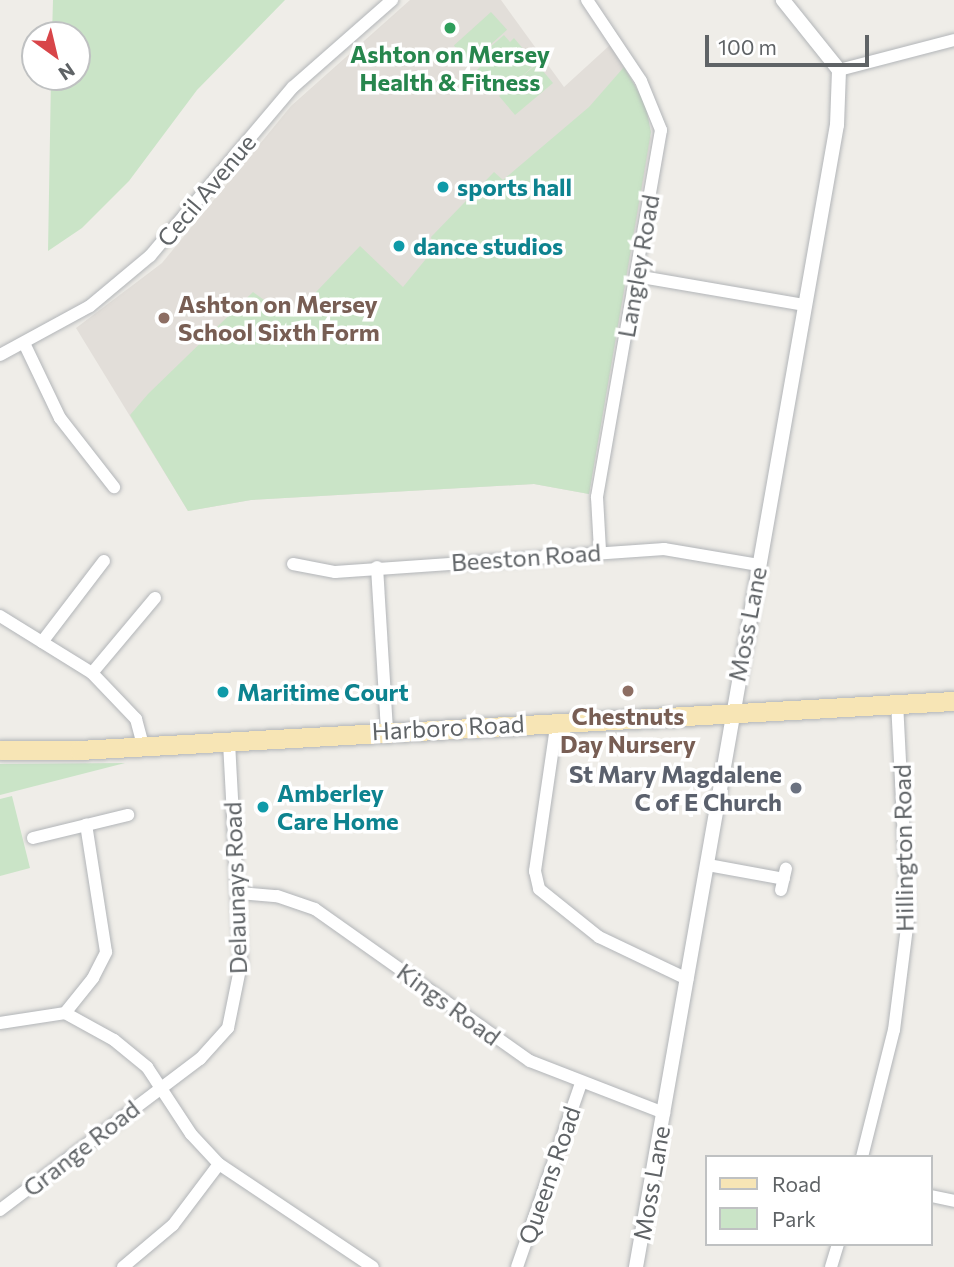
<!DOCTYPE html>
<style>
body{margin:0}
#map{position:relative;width:954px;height:1267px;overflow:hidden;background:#efede8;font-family:Commissioner,sans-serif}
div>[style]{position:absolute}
.education>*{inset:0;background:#e2ded9}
.green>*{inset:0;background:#cae4c7;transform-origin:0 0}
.roads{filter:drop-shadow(0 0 2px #b2b5b8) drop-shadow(0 0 2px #b2b5b8)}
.minor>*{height:12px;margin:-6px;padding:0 6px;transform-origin:6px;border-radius:6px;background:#fff}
.tertiary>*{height:14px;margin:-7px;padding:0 7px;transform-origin:7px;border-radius:7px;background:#fff}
.primary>*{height:19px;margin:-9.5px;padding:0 9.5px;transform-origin:9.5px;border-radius:9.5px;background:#f7e5b5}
.dots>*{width:19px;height:19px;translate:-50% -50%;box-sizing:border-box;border:4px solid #fff;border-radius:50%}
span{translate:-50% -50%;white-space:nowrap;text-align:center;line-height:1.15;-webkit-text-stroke:7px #fff;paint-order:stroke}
.leisure-label{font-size:24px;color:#27864d;font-weight:700}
.culture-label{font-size:24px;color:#0d838f;font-weight:700}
.left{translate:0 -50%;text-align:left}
.street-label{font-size:24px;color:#5f6366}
.education-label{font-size:24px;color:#785e54;font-weight:700}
.worship-label{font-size:24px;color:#5b616d;font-weight:700}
.right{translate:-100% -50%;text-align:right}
.legend{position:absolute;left:705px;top:1155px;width:228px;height:91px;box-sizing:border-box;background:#fff;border:2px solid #bfc1c2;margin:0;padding:9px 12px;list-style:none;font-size:21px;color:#5f6366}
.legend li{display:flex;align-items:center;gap:14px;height:35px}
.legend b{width:35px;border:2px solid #bfc1c2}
.north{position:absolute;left:21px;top:21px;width:70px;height:70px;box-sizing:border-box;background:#fff;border:2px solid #bfc1c2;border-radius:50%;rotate:146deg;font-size:19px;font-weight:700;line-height:28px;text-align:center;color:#5f6366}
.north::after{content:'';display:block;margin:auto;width:24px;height:32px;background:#d84549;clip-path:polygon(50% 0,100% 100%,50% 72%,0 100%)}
.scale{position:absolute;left:705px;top:35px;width:164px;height:32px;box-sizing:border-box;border:4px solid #5f6366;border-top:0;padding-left:9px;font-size:21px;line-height:24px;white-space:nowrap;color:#5f6366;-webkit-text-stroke:5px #fff;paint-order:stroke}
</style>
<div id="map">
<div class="education">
<i style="clip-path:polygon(410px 0,501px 0,564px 87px,610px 45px,635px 85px,651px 138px,589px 494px,534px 484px,251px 500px,188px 511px,76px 328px,162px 263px,291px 106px)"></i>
</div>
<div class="green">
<i style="clip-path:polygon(53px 0,285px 0,197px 90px,129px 181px,82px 228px,48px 251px,51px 77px,77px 77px,77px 35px,52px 35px)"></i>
<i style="left:491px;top:12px;width:24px;height:50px;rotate:48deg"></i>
<i style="clip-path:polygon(504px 35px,510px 42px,514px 38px,530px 57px,526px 61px,532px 67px,520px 78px,537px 64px,553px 83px,515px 115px,499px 96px,503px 92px,497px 86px,492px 89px,476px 71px,480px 67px,474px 61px)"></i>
<i style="clip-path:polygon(624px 67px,645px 103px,651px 132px,589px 494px,534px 484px,251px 500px,188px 511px,130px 415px,148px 394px,253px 292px,278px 310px,296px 313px,360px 246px,403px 287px,434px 249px,431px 237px,494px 172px,503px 180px,589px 107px)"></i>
<i style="clip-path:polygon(125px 763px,0 795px,0 764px)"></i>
<i style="clip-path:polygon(12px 796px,30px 868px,0 876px,0 799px)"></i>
</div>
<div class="roads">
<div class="minor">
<i style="left:587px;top:0;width:97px;rotate:56.3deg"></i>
<i style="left:641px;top:81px;width:53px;rotate:67.8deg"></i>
<i style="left:661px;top:130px;width:373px;rotate:99.9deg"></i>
<i style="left:597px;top:497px;width:54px;rotate:86.8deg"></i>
<i style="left:839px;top:70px;width:119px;rotate:-14.6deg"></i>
<i style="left:636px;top:276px;width:170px;rotate:9.8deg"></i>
<i style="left:24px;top:343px;width:83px;rotate:64.4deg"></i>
<i style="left:60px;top:418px;width:88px;rotate:52deg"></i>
<i style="left:0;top:355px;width:102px;rotate:-28.6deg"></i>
<i style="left:90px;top:306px;width:78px;rotate:-39.8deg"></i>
<i style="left:150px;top:256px;width:221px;rotate:-49.8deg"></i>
<i style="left:293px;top:87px;width:132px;rotate:-41.3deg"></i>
<i style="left:293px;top:564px;width:43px;rotate:10.8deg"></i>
<i style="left:335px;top:572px;width:330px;rotate:-4deg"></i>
<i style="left:664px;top:549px;width:96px;rotate:9.6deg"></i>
<i style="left:377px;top:567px;width:163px;rotate:86.5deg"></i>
<i style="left:0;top:616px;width:108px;rotate:31.8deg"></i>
<i style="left:92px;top:673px;width:64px;rotate:46.3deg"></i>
<i style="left:136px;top:719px;width:28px;rotate:75deg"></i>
<i style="left:42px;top:642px;width:102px;rotate:-52.6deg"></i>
<i style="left:92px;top:673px;width:98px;rotate:-50deg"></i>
<i style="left:557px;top:720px;width:153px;rotate:98.3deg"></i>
<i style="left:535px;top:871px;width:18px;rotate:77deg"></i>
<i style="left:539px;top:889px;width:77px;rotate:38.7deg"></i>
<i style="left:599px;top:937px;width:98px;rotate:25.5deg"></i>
<i style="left:33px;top:838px;width:98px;rotate:-13.6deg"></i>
<i style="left:708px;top:865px;width:77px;rotate:10.4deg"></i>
<i style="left:781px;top:890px;width:22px;rotate:-77deg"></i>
<i style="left:239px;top:893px;width:38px;rotate:5deg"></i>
<i style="left:277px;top:896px;width:40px;rotate:18.9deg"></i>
<i style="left:315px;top:909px;width:263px;rotate:35.3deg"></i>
<i style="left:530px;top:1061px;width:144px;rotate:21.2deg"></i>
<i style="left:65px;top:1013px;width:45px;rotate:-51.3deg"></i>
<i style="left:93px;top:978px;width:29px;rotate:-63deg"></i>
<i style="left:106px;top:952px;width:129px;rotate:-98.9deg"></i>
<i style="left:0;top:1023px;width:66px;rotate:-8.7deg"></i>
<i style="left:65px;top:1013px;width:56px;rotate:28.9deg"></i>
<i style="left:114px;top:1040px;width:43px;rotate:39.3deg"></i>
<i style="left:147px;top:1067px;width:80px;rotate:56.7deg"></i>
<i style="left:191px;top:1134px;width:41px;rotate:47deg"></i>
<i style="left:219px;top:1164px;width:185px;rotate:33.8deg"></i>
<i style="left:862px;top:1157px;width:131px;rotate:-75.9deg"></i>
<i style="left:894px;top:1030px;width:112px;rotate:-82.8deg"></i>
<i style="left:908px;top:919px;width:217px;rotate:-92.9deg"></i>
<i style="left:931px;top:1196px;width:24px;rotate:12deg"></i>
<i style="left:0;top:1210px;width:251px;rotate:-37.1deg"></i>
<i style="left:200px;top:1059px;width:42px;rotate:-47.9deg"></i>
<i style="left:228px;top:1028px;width:65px;rotate:-78.5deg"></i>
<i style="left:241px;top:964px;width:223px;rotate:-93.1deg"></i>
<i style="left:123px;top:1267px;width:65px;rotate:-40deg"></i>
<i style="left:173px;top:1225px;width:76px;rotate:-53deg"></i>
<i style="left:517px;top:1267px;width:195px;rotate:-70.8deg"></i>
<i style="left:831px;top:1267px;width:24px;rotate:-73deg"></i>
</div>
<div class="tertiary">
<i style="left:636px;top:1267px;width:1160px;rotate:-80.02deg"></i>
<i style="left:837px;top:125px;width:55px;rotate:-87.9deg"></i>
<i style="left:839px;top:70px;width:90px;rotate:-128.7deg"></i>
</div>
<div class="primary">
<i style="left:0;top:750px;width:79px"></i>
<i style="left:79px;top:750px;width:876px;rotate:-3.21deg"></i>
</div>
</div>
<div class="dots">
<i style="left:450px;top:28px;background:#2e9e5b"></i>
<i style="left:443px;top:187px;background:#0f9aa8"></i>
<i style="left:399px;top:246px;background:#0f9aa8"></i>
<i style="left:164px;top:318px;background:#8d6e63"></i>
<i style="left:628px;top:691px;background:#8d6e63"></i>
<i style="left:223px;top:692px;background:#0f9aa8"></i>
<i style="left:796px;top:788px;background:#6b7280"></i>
<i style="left:263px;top:807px;background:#0f9aa8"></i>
</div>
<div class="leisure-label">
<span style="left:450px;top:68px">Ashton on Mersey<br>Health &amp; Fitness</span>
</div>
<div class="culture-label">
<span class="left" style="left:457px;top:187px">sports hall</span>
<span class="left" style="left:413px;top:246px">dance studios</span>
<span class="left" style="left:237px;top:692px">Maritime Court</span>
<span class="left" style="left:277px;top:807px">Amberley<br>Care Home</span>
</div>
<div class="street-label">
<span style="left:206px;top:190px;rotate:-50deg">Cecil Avenue</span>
<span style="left:638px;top:266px;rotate:-80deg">Langley Road</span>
<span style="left:526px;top:557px;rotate:-4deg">Beeston Road</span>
<span style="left:747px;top:624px;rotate:-79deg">Moss Lane</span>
<span style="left:448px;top:727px;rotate:-3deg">Harboro Road</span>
<span style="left:903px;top:848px;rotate:-91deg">Hillington Road</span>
<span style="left:235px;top:888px;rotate:-92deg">Delaunays Road</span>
<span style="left:449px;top:1004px;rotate:36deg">Kings Road</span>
<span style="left:81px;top:1148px;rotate:-38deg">Grange Road</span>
<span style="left:549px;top:1175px;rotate:-71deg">Queens Road</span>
<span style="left:651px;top:1183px;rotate:-80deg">Moss Lane</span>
</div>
<div class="education-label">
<span class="left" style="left:178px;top:318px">Ashton on Mersey<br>School Sixth Form</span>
<span style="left:628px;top:730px">Chestnuts<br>Day Nursery</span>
</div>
<div class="worship-label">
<span class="right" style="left:782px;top:788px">St Mary Magdalene<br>C of E Church</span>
</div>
<ul class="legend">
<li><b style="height:9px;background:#f7e5b5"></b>Road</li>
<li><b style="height:19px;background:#cae4c7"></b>Park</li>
</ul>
<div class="north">N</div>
<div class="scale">100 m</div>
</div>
